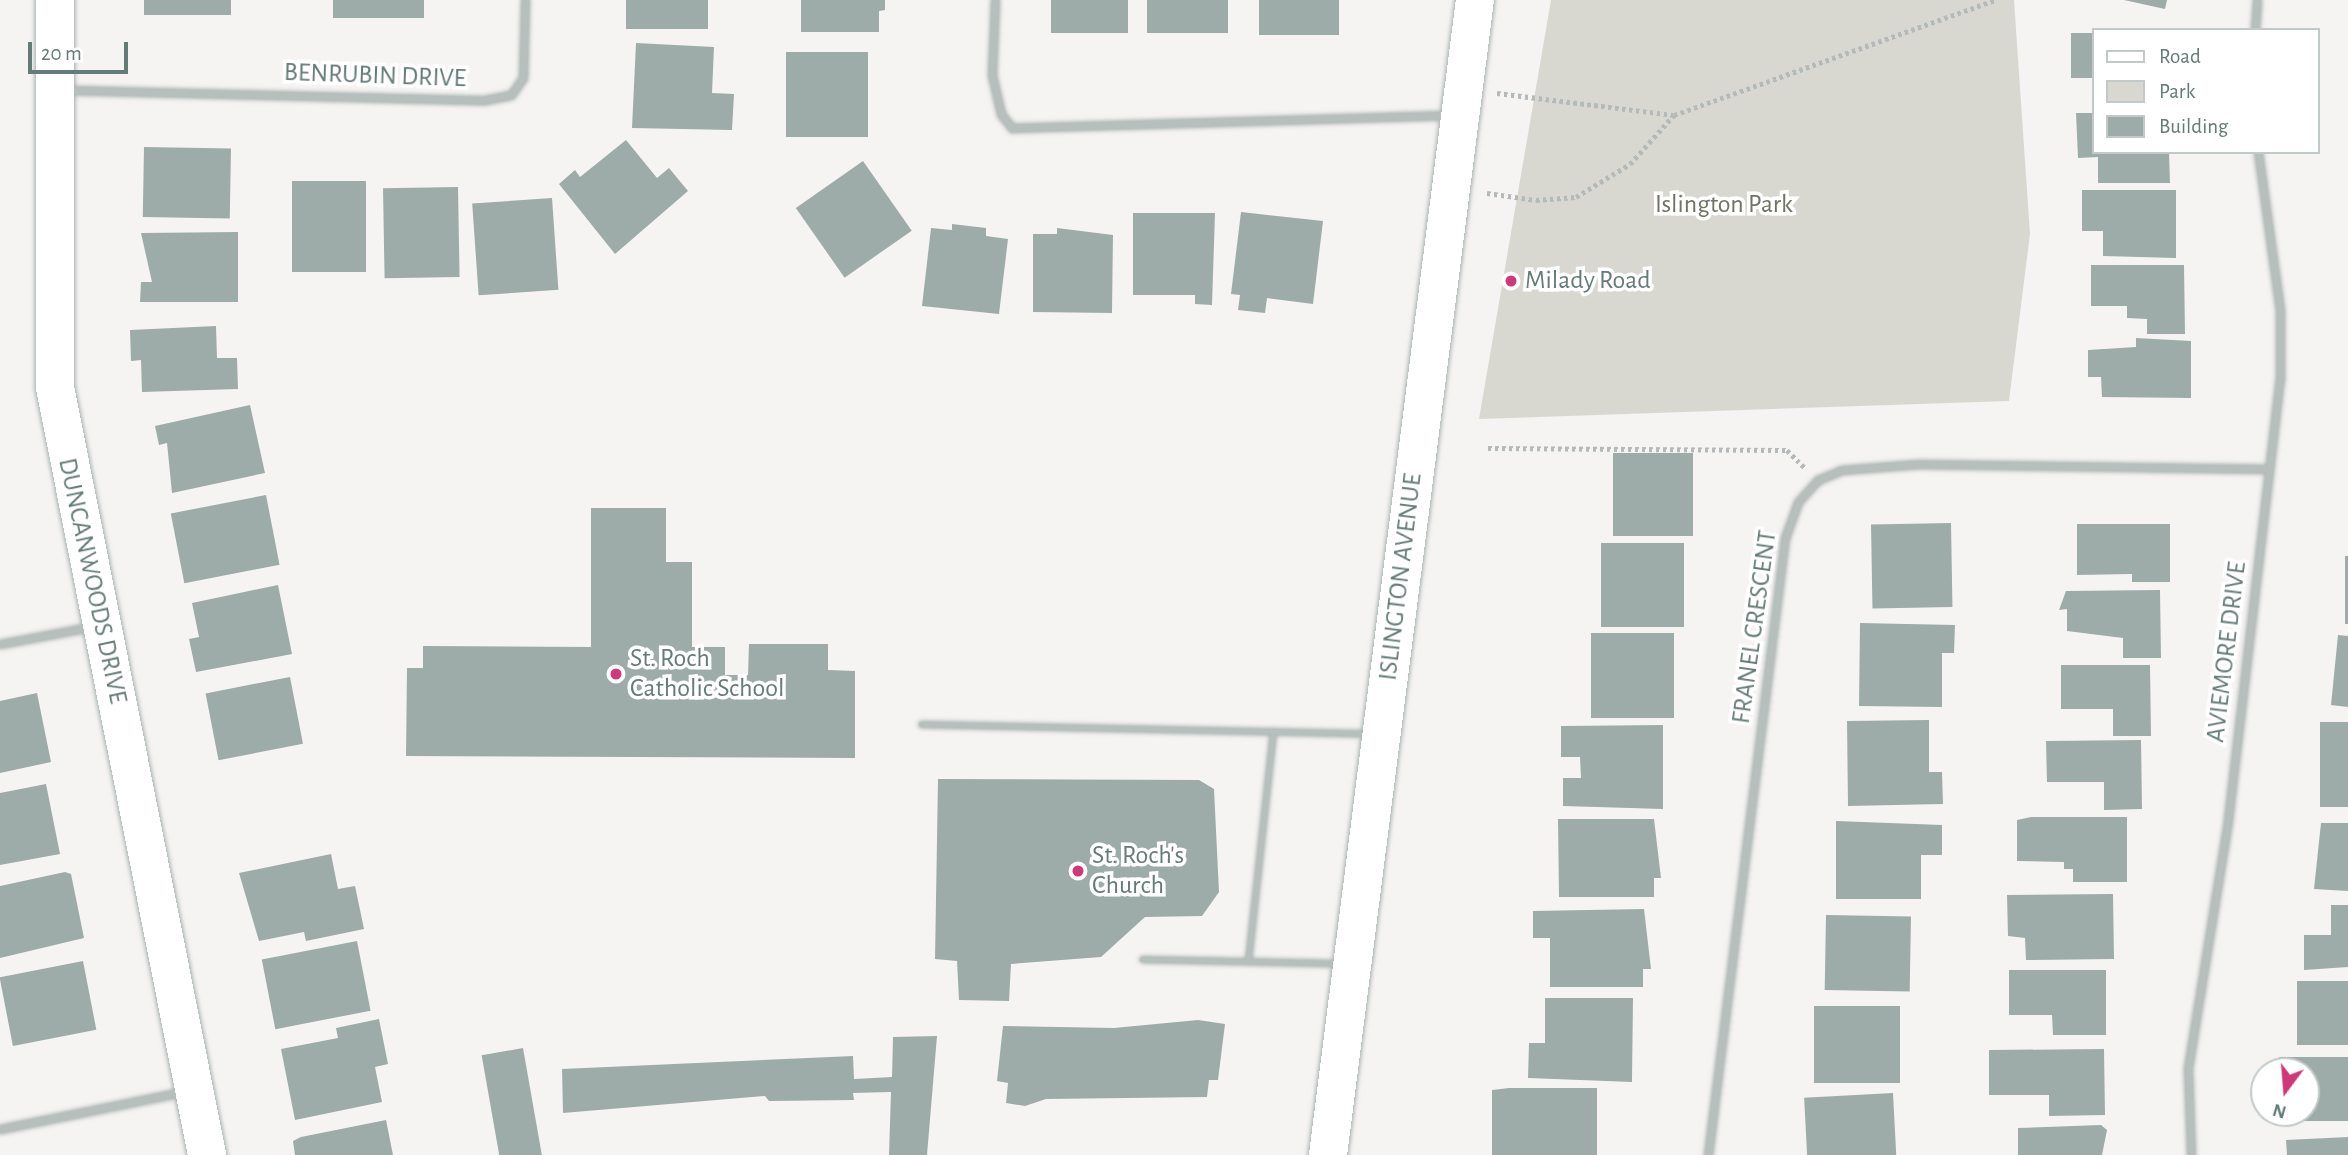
<!DOCTYPE html>
<style>
body{margin:0}
#map{position:relative;width:2348px;height:1155px;overflow:hidden;background:#f6f4f3;font-family:"Alegreya Sans",sans-serif}
div>[style]{position:absolute}
.green>*{inset:0;background:#d9d8d0}
.building>*{inset:0;background:#9daca8;transform-origin:0 0}
.path>*{height:4.5px;margin-top:-2.25px;transform-origin:0;background:repeating-linear-gradient(90deg,#b4bab9 0 3.5px,transparent 0 7px)}
.roads{filter:drop-shadow(0 0 2px #aab4b2) drop-shadow(0 0 2px #aab4b2)}
.lane>*{height:5px;margin:-2.5px;padding:0 2.5px;transform-origin:2.5px;border-radius:2.5px;background:#b7bfbd}
.street>*{height:7px;margin:-3.5px;padding:0 3.5px;transform-origin:3.5px;border-radius:3.5px;background:#b7bfbd}
.secondary>*{height:38px;margin:-19px;padding:0 19px;transform-origin:19px;border-radius:19px;background:#fff}
.dots>*{width:19px;height:19px;translate:-50% -50%;box-sizing:border-box;border:4px solid #fff;border-radius:50%}
span{translate:-50% -50%;white-space:nowrap;text-align:center;line-height:1.15;-webkit-text-stroke:7px #fff;paint-order:stroke}
.street-label{font-size:26px;color:#647b77}
.park-label{font-size:26px;color:#717462}
.poi-label{font-size:26px;color:#647b77}
.left{translate:0 -50%;text-align:left}
.legend{position:absolute;left:2092px;top:28px;width:228px;height:126px;box-sizing:border-box;background:#fff;border:2px solid #c1cac9;margin:0;padding:9px 12px;list-style:none;font-size:21px;color:#647b77}
.legend li{display:flex;align-items:center;gap:14px;height:35px}
.legend b{width:35px;border:2px solid #c1cac9}
.north{position:absolute;left:2250px;top:1057px;width:70px;height:70px;box-sizing:border-box;background:#fff;border:2px solid #c1cac9;border-radius:50%;rotate:196deg;font-size:19px;font-weight:700;line-height:28px;text-align:center;color:#647b77}
.north::after{content:'';display:block;margin:auto;width:24px;height:32px;background:#d13878;clip-path:polygon(50% 0,100% 100%,50% 72%,0 100%)}
.scale{position:absolute;left:28px;top:42px;width:100px;height:32px;box-sizing:border-box;border:4px solid #647b77;border-top:0;padding-left:9px;font-size:21px;line-height:24px;white-space:nowrap;color:#647b77;-webkit-text-stroke:5px #fff;paint-order:stroke}
</style>
<div id="map">
<div class="green">
<i style="clip-path:polygon(1551px 0,2014px 0,2030px 234px,2009px 401px,1479px 419px)"></i>
</div>
<div class="building">
<i style="left:144px;top:0;width:87px;height:15px"></i>
<i style="left:333px;top:0;width:91px;height:18px"></i>
<i style="left:626px;top:0;width:82px;height:29px"></i>
<i style="clip-path:polygon(801px 0,885px 0,885px 10px,879px 11px,879px 32px,801px 32px)"></i>
<i style="left:1051px;top:0;width:77px;height:33px"></i>
<i style="left:1147px;top:0;width:81px;height:33px"></i>
<i style="left:1259px;top:0;width:80px;height:35px"></i>
<i style="clip-path:polygon(2124px 0,2167px 0,2165px 9px)"></i>
<i style="left:2094px;top:33px;width:45px;height:23px;rotate:90deg"></i>
<i style="clip-path:polygon(636px 43px,714px 47px,712px 93px,734px 94px,732px 130px,632px 128px)"></i>
<i style="left:786px;top:52px;width:82px;height:85px"></i>
<i style="clip-path:polygon(2076px 113px,2094px 113px,2094px 152px,2169px 152px,2170px 183px,2098px 183px,2098px 157px,2078px 158px)"></i>
<i style="clip-path:polygon(626px 140px,657px 178px,669px 168px,688px 191px,615px 254px,559px 184px,575px 170px,580px 177px)"></i>
<i style="left:144px;top:147px;width:87px;height:70px;rotate:1deg"></i>
<i style="left:863px;top:161px;width:85px;height:82px;rotate:55deg"></i>
<i style="left:292px;top:181px;width:74px;height:91px"></i>
<i style="left:458px;top:187px;width:90px;height:75px;rotate:89deg"></i>
<i style="clip-path:polygon(2082px 190px,2176px 190px,2176px 258px,2103px 256px,2103px 231px,2082px 231px)"></i>
<i style="left:552px;top:198px;width:92px;height:80px;rotate:86deg"></i>
<i style="clip-path:polygon(1241px 212px,1323px 221px,1313px 304px,1267px 298px,1265px 313px,1238px 310px,1240px 295px,1231px 294px)"></i>
<i style="clip-path:polygon(1133px 213px,1215px 213px,1212px 305px,1195px 304px,1195px 295px,1133px 295px)"></i>
<i style="clip-path:polygon(952px 224px,986px 228px,986px 236px,1008px 239px,999px 314px,922px 306px,931px 228px,952px 230px)"></i>
<i style="clip-path:polygon(1057px 228px,1113px 235px,1112px 313px,1033px 312px,1033px 234px,1057px 234px)"></i>
<i style="clip-path:polygon(238px 232px,238px 302px,140px 302px,141px 282px,152px 282px,141px 233px)"></i>
<i style="clip-path:polygon(2091px 265px,2184px 265px,2185px 334px,2147px 334px,2147px 319px,2127px 318px,2127px 306px,2091px 306px)"></i>
<i style="clip-path:polygon(216px 326px,217px 358px,237px 358px,238px 389px,142px 392px,141px 360px,131px 361px,130px 330px)"></i>
<i style="clip-path:polygon(2136px 338px,2191px 341px,2191px 398px,2102px 397px,2101px 377px,2088px 377px,2088px 350px,2136px 347px)"></i>
<i style="clip-path:polygon(250px 405px,265px 473px,172px 493px,167px 443px,159px 445px,155px 426px)"></i>
<i style="left:1613px;top:453px;width:80px;height:83px"></i>
<i style="left:266px;top:495px;width:71px;height:97px;rotate:79deg"></i>
<i style="clip-path:polygon(591px 508px,666px 508px,666px 562px,692px 562px,692px 647px,725px 647px,725px 675px,748px 675px,749px 644px,828px 644px,828px 670px,855px 671px,855px 758px,406px 756px,407px 668px,423px 668px,423px 646px,591px 647px)"></i>
<i style="left:1951px;top:523px;width:84px;height:80px;rotate:89deg"></i>
<i style="clip-path:polygon(2077px 524px,2170px 524px,2170px 582px,2132px 582px,2132px 574px,2077px 575px)"></i>
<i style="left:1601px;top:543px;width:83px;height:84px"></i>
<i style="left:2345px;top:556px;width:3px;height:68px"></i>
<i style="clip-path:polygon(278px 585px,292px 654px,196px 672px,189px 639px,199px 637px,192px 603px)"></i>
<i style="clip-path:polygon(2160px 590px,2161px 658px,2123px 658px,2123px 638px,2067px 631px,2067px 609px,2059px 610px,2066px 591px)"></i>
<i style="clip-path:polygon(1860px 623px,1955px 625px,1954px 653px,1942px 653px,1942px 707px,1859px 706px)"></i>
<i style="left:1674px;top:633px;width:85px;height:83px;rotate:90deg"></i>
<i style="clip-path:polygon(2338px 635px,2348px 636px,2348px 707px,2331px 705px)"></i>
<i style="clip-path:polygon(2061px 665px,2150px 665px,2151px 736px,2113px 736px,2113px 709px,2061px 709px)"></i>
<i style="left:290px;top:677px;width:68px;height:86px;rotate:79deg"></i>
<i style="clip-path:polygon(37px 693px,51px 762px,0 773px,0 701px)"></i>
<i style="clip-path:polygon(1929px 720px,1929px 772px,1942px 772px,1943px 804px,1848px 806px,1847px 721px)"></i>
<i style="left:2348px;top:722px;width:85px;height:28px;rotate:90deg"></i>
<i style="clip-path:polygon(1663px 725px,1663px 809px,1563px 806px,1563px 778px,1581px 778px,1580px 757px,1561px 757px,1561px 726px)"></i>
<i style="clip-path:polygon(2141px 740px,2142px 809px,2104px 810px,2104px 782px,2047px 782px,2046px 741px)"></i>
<i style="clip-path:polygon(938px 779px,1199px 780px,1214px 789px,1219px 892px,1202px 916px,1145px 917px,1101px 957px,1011px 964px,1009px 1001px,959px 1000px,957px 961px,935px 959px)"></i>
<i style="clip-path:polygon(46px 784px,60px 854px,0 865px,0 793px)"></i>
<i style="clip-path:polygon(2031px 817px,2127px 817px,2127px 882px,2073px 882px,2073px 869px,2064px 869px,2064px 862px,2017px 861px,2017px 820px)"></i>
<i style="clip-path:polygon(1558px 819px,1654px 819px,1661px 878px,1654px 878px,1654px 897px,1559px 897px)"></i>
<i style="clip-path:polygon(1836px 821px,1942px 825px,1942px 855px,1921px 855px,1921px 899px,1836px 899px)"></i>
<i style="clip-path:polygon(2321px 823px,2348px 823px,2348px 891px,2314px 889px)"></i>
<i style="clip-path:polygon(331px 854px,338px 889px,355px 886px,364px 929px,306px 941px,304px 932px,259px 941px,239px 873px)"></i>
<i style="clip-path:polygon(65px 872px,71px 874px,84px 938px,0 958px,0 886px)"></i>
<i style="clip-path:polygon(2113px 894px,2114px 959px,2026px 960px,2025px 938px,2008px 936px,2007px 895px)"></i>
<i style="clip-path:polygon(2331px 905px,2348px 905px,2348px 967px,2304px 970px,2304px 935px,2331px 935px)"></i>
<i style="clip-path:polygon(1644px 909px,1651px 969px,1643px 969px,1643px 987px,1550px 987px,1550px 938px,1533px 938px,1533px 911px)"></i>
<i style="left:1826px;top:915px;width:85px;height:75px;rotate:1deg"></i>
<i style="left:357px;top:941px;width:71px;height:97px;rotate:79deg"></i>
<i style="left:83px;top:961px;width:70px;height:85px;rotate:79deg"></i>
<i style="clip-path:polygon(2009px 970px,2106px 970px,2106px 1035px,2053px 1035px,2052px 1015px,2009px 1015px)"></i>
<i style="left:2297px;top:981px;width:51px;height:64px"></i>
<i style="clip-path:polygon(1545px 998px,1633px 998px,1632px 1082px,1528px 1078px,1529px 1043px,1545px 1043px)"></i>
<i style="left:1814px;top:1006px;width:86px;height:77px"></i>
<i style="clip-path:polygon(379px 1019px,388px 1064px,375px 1067px,382px 1102px,295px 1120px,281px 1049px,338px 1038px,336px 1028px)"></i>
<i style="clip-path:polygon(1198px 1020px,1225px 1024px,1218px 1080px,1209px 1080px,1207px 1097px,1046px 1099px,1025px 1106px,1006px 1103px,1008px 1083px,997px 1081px,1003px 1026px,1114px 1028px)"></i>
<i style="clip-path:polygon(937px 1036px,927px 1155px,889px 1155px,891px 1092px,853px 1093px,854px 1100px,769px 1101px,765px 1096px,563px 1113px,562px 1069px,853px 1056px,854px 1079px,892px 1077px,893px 1037px)"></i>
<i style="left:523px;top:1048px;width:109px;height:42px;rotate:80deg"></i>
<i style="clip-path:polygon(2104px 1049px,2105px 1115px,2049px 1116px,2049px 1095px,1989px 1095px,1989px 1050px)"></i>
<i style="clip-path:polygon(2279px 1057px,2348px 1057px,2348px 1121px,2278px 1121px,2278px 1113px,2306px 1113px,2306px 1071px,2279px 1071px)"></i>
<i style="clip-path:polygon(1509px 1088px,1597px 1088px,1597px 1155px,1492px 1155px,1492px 1090px)"></i>
<i style="left:1893px;top:1093px;width:62px;height:89px;rotate:87deg"></i>
<i style="clip-path:polygon(386px 1120px,393px 1155px,295px 1155px,293px 1141px,301px 1137px)"></i>
<i style="clip-path:polygon(2101px 1125px,2107px 1130px,2102px 1155px,2018px 1155px,2018px 1128px)"></i>
<i style="clip-path:polygon(2348px 1137px,2348px 1155px,2287px 1155px,2286px 1140px)"></i>
</div>
<div class="path">
<i style="left:1497px;top:93px;width:177px;rotate:7.1deg"></i>
<i style="left:1487px;top:193px;width:49px;rotate:8.1deg"></i>
<i style="left:1536px;top:200px;width:40px;rotate:-4.3deg"></i>
<i style="left:1576px;top:197px;width:63px;rotate:-31.4deg"></i>
<i style="left:1630px;top:164px;width:66px;rotate:-48.1deg"></i>
<i style="left:1674px;top:115px;width:342px;rotate:-19.7deg"></i>
<i style="left:1488px;top:448px;width:299px;rotate:0.4deg"></i>
<i style="left:1787px;top:450px;width:25px;rotate:45deg"></i>
</div>
<div class="roads">
<div class="lane">
<i style="left:921px;top:724px;width:448px;rotate:1.2deg"></i>
<i style="left:1142px;top:959px;width:197px;rotate:1.2deg"></i>
<i style="left:1248px;top:961px;width:231px;rotate:-83.8deg"></i>
</div>
<div class="street">
<i style="left:995px;top:0;width:75px;rotate:92.3deg"></i>
<i style="left:992px;top:75px;width:40px;rotate:77deg"></i>
<i style="left:1001px;top:114px;width:18px;rotate:52deg"></i>
<i style="left:1012px;top:128px;width:437px;rotate:-1.7deg"></i>
<i style="left:2255px;top:30px;width:30px;rotate:-86deg"></i>
<i style="left:66px;top:90px;width:419px;rotate:1.4deg"></i>
<i style="left:485px;top:100px;width:26px;rotate:-11deg"></i>
<i style="left:511px;top:95px;width:21px;rotate:-55deg"></i>
<i style="left:523px;top:78px;width:78px;rotate:-88.5deg"></i>
<i style="left:0;top:644px;width:92px;rotate:-10.7deg"></i>
<i style="left:0;top:1129px;width:186px;rotate:-11.5deg"></i>
<i style="left:1708px;top:1155px;width:622px;rotate:-82.89deg"></i>
<i style="left:1785px;top:538px;width:38px;rotate:-70deg"></i>
<i style="left:1798px;top:502px;width:30px;rotate:-48deg"></i>
<i style="left:1818px;top:480px;width:25px;rotate:-23deg"></i>
<i style="left:1841px;top:470px;width:78px;rotate:-4.4deg"></i>
<i style="left:1919px;top:464px;width:349px;rotate:0.8deg"></i>
<i style="left:2191px;top:1155px;width:87px;rotate:-92deg"></i>
<i style="left:2188px;top:1068px;width:251px;rotate:-80.8deg"></i>
<i style="left:2228px;top:820px;width:443px;rotate:-83.3deg"></i>
<i style="left:2280px;top:380px;width:70px;rotate:-90deg"></i>
<i style="left:2280px;top:310px;width:160px;rotate:-97.9deg"></i>
</div>
<div class="secondary">
<i style="left:55px;top:0;width:387px;rotate:90deg"></i>
<i style="left:55px;top:387px;width:783px;rotate:78.8deg"></i>
<i style="left:1328px;top:1155px;width:1164px;rotate:-82.75deg"></i>
</div>
</div>
<div class="dots">
<i style="left:1511px;top:281px;background:#d13878"></i>
<i style="left:616px;top:674px;background:#d13878"></i>
<i style="left:1078px;top:871px;background:#d13878"></i>
</div>
<div class="street-label">
<span style="left:375px;top:76px;rotate:2deg">BENRUBIN DRIVE</span>
<span style="left:1401px;top:577px;rotate:-83deg">ISLINGTON AVENUE</span>
<span style="left:92px;top:581px;rotate:78deg">DUNCANWOODS DRIVE</span>
<span style="left:1755px;top:627px;rotate:-82deg">FRANEL CRESCENT</span>
<span style="left:2227px;top:652px;rotate:-83deg">AVIEMORE DRIVE</span>
</div>
<div class="park-label">
<span style="left:1724px;top:205px">Islington Park</span>
</div>
<div class="poi-label">
<span class="left" style="left:1525px;top:281px">Milady Road</span>
<span class="left" style="left:630px;top:674px">St. Roch<br>Catholic School</span>
<span class="left" style="left:1092px;top:871px">St. Roch's<br>Church</span>
</div>
<ul class="legend">
<li><b style="height:9px;background:#fff"></b>Road</li>
<li><b style="height:19px;background:#d9d8d0"></b>Park</li>
<li><b style="height:19px;background:#9daca8"></b>Building</li>
</ul>
<div class="north">N</div>
<div class="scale">20 m</div>
</div>
